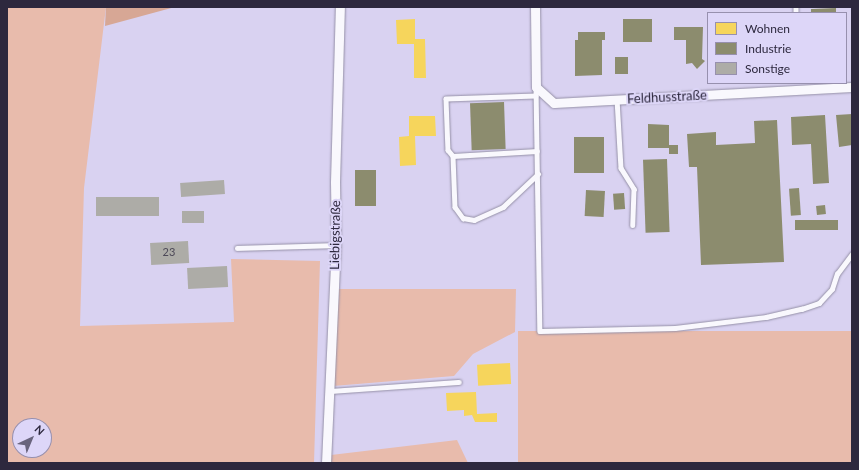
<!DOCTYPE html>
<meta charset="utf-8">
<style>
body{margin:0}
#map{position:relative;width:859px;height:470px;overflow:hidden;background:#d9d2f1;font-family:Lato,sans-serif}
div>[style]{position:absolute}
.green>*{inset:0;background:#e8bbac;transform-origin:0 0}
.forest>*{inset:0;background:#d7a795}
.homes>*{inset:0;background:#f6d55c;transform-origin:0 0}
.industry>*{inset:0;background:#8c8c6e;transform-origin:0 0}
.building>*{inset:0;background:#adaca7;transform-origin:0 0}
.roads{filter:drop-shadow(0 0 1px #9590a7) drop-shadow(0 0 1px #9590a7)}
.service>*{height:4.5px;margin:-2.25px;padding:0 2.25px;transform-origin:2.25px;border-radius:2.25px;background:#f9f8fd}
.minor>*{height:9px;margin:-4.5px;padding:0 4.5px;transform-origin:4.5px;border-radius:4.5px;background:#f9f8fd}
span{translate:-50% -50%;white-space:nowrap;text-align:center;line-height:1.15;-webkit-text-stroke:4px #ddd6f8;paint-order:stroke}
.number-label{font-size:11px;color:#4d4958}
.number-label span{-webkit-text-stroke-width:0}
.street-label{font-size:13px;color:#2d283e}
.frame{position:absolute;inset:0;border:8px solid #2d283e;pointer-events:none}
.legend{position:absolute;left:707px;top:12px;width:140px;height:72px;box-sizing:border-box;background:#ddd6f8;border:1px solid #9790ae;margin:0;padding:5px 7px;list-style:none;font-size:12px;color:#2d283e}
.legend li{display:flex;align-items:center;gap:8px;height:20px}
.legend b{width:20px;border:1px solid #9790ae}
.north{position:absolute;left:12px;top:418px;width:40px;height:40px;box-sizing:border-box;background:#ddd6f8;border:1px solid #9790ae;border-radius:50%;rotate:44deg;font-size:11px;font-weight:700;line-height:16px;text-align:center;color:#2d283e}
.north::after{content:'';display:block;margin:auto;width:14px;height:18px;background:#69647d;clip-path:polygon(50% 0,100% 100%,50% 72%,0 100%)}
</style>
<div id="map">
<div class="green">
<i style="clip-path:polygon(evenodd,7px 7px,106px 7px,84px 188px,80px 326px,234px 322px,231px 259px,320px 261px,314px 463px,7px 463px,7px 7px,20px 426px,44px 426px,44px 450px,20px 450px,20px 426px)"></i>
<i style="clip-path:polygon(339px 289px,516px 289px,515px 332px,473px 354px,454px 376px,333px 386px)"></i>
<i style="left:852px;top:331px;width:132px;height:334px;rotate:90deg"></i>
<i style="clip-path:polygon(457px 440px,468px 463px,331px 463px,331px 455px)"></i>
</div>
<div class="forest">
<i style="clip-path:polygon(106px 7px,175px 7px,105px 26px)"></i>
</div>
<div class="homes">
<i style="clip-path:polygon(415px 19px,415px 39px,425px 39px,426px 78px,414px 78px,414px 44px,397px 44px,396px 20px)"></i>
<i style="clip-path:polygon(409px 116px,435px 116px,436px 136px,415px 136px,416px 165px,400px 166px,399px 137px,409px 136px)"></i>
<i style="left:510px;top:363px;width:21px;height:33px;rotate:87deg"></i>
<i style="clip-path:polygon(476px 392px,477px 414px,497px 413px,497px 422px,475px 422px,472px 415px,464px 416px,464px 410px,447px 411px,446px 393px)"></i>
</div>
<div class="industry">
<i style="clip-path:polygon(836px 8px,836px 13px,811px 13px,811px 9px)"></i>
<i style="left:623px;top:19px;width:29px;height:23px"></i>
<i style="clip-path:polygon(674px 27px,703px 27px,702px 59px,705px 61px,697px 69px,692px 63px,686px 64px,686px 40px,674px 40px)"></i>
<i style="clip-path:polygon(578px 32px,605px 32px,605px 40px,602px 40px,602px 75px,575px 76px,575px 40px,578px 40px)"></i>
<i style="left:615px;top:57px;width:13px;height:17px"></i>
<i style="left:504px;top:102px;width:47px;height:34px;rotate:88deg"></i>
<i style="clip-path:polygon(852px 114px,852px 145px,839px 147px,836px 115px)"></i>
<i style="clip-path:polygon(825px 115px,829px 183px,813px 184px,811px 144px,792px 145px,791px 117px)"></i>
<i style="clip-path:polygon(777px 120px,784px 262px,701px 265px,697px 167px,689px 167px,687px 134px,716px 132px,716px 145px,755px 143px,754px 121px)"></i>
<i style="clip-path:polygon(648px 124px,669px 125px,669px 145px,678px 145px,678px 154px,669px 154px,669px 148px,648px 148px)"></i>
<i style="left:604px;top:137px;width:36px;height:30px;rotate:90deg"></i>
<i style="left:667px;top:159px;width:73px;height:24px;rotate:88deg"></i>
<i style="left:355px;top:170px;width:21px;height:36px"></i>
<i style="left:799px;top:188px;width:27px;height:10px;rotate:86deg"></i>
<i style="left:586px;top:190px;width:19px;height:26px;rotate:3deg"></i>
<i style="left:624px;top:193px;width:16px;height:11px;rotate:86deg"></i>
<i style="left:825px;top:205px;width:9px;height:9px;rotate:84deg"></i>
<i style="left:838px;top:220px;width:10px;height:43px;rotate:90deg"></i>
</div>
<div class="building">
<i style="left:224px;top:180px;width:14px;height:44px;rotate:86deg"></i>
<i style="left:96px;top:197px;width:63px;height:19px"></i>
<i style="left:204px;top:211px;width:12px;height:22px;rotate:90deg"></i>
<i style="left:188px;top:241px;width:22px;height:38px;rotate:87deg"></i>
<i style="left:227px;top:266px;width:21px;height:40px;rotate:87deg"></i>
</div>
<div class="roads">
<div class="service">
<i style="left:796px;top:7px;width:6px;rotate:90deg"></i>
<i style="left:536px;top:87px;width:244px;rotate:89.1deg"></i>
<i style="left:540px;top:331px;width:135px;rotate:-1.3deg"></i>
<i style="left:675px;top:328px;width:92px;rotate:-6.9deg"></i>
<i style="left:766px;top:317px;width:37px;rotate:-13deg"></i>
<i style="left:802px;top:309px;width:18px;rotate:-19deg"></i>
<i style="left:819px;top:303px;width:19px;rotate:-47deg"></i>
<i style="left:832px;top:289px;width:16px;rotate:-72deg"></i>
<i style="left:837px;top:274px;width:25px;rotate:-53deg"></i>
<i style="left:536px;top:96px;width:90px;rotate:178.1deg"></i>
<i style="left:446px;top:99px;width:51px;rotate:87.8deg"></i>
<i style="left:448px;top:150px;width:8px;rotate:50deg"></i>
<i style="left:453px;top:156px;width:84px;rotate:-3.4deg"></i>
<i style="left:617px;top:99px;width:69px;rotate:86.7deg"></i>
<i style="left:621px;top:168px;width:25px;rotate:58deg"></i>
<i style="left:634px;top:189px;width:36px;rotate:92deg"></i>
<i style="left:453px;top:156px;width:51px;rotate:87.8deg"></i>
<i style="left:455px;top:207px;width:14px;rotate:54deg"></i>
<i style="left:463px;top:218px;width:11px;rotate:10deg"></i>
<i style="left:474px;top:220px;width:32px;rotate:-24deg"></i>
<i style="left:503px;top:207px;width:48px;rotate:-43.3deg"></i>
<i style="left:237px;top:248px;width:99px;rotate:-1.7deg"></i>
<i style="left:329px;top:391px;width:130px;rotate:-4deg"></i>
</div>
<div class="minor">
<i style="left:535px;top:7px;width:80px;rotate:89.3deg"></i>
<i style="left:536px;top:87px;width:24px;rotate:42deg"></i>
<i style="left:554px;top:103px;width:298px;rotate:-3.1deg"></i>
<i style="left:326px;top:463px;width:218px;rotate:-87.4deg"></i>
<i style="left:336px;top:245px;width:63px;rotate:-90.9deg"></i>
<i style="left:335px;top:182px;width:175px;rotate:-88.4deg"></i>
</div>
</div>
<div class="number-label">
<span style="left:169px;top:252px">23</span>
</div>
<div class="street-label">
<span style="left:667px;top:97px;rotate:-3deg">Feldhusstraße</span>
<span style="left:335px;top:235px;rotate:-89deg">Liebigstraße</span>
</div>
<div class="frame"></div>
<ul class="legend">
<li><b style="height:11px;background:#f6d55c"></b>Wohnen</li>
<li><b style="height:11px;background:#8c8c6e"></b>Industrie</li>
<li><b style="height:11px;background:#adaca7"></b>Sonstige</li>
</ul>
<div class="north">N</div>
</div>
